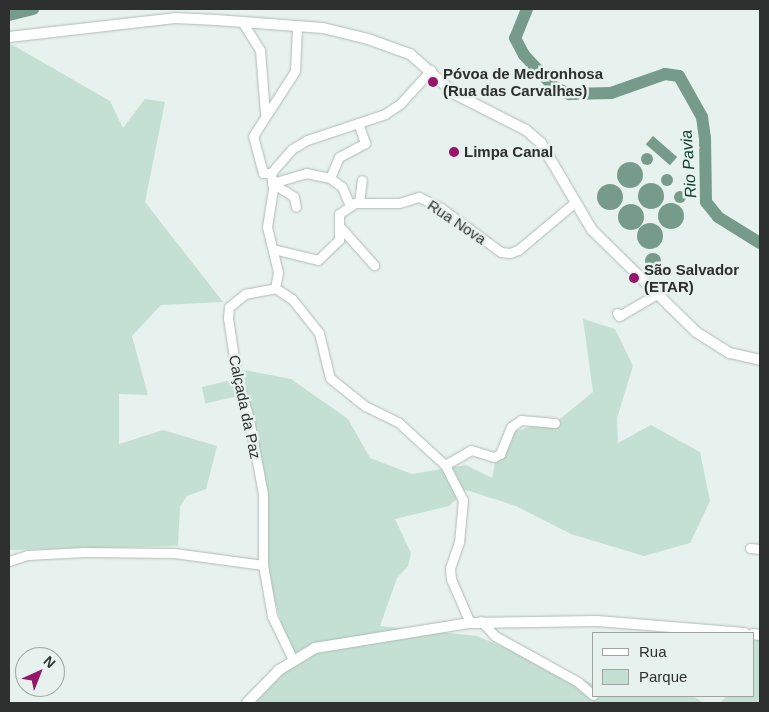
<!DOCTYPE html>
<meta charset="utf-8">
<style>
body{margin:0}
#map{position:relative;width:769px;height:712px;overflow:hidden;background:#e7f1ed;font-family:Arial,sans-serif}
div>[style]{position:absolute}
.green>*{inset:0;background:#c4e0d3;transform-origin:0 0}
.water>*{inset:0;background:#769b8b;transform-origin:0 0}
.round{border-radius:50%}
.river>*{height:12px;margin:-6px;padding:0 6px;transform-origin:6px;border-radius:6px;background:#769b8b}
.roads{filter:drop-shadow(0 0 1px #b0bab5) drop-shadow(0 0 1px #b0bab5)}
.minor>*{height:9px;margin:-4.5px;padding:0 4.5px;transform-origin:4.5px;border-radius:4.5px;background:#fff}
.tertiary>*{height:10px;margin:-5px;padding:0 5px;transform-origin:5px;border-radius:5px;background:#fff}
.dots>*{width:14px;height:14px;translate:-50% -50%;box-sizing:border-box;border:2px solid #e7f1ed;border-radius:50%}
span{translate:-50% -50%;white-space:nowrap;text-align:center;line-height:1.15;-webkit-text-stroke:5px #e7f1ed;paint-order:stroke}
.poi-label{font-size:15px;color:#2d302f;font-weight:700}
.left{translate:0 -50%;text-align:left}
.street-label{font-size:15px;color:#2d302f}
.water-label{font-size:16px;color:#0b3f2e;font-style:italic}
.frame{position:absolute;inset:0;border:10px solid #2d302f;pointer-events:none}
.legend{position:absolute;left:592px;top:632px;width:162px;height:65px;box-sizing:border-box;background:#e7f1ed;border:1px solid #9da4a1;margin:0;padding:6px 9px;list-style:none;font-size:15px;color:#2d302f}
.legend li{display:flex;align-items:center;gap:10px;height:25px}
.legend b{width:25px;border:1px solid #9da4a1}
.north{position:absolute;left:15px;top:647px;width:50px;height:50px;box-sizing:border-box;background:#e7f1ed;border:1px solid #9da4a1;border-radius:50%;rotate:44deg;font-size:14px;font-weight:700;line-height:20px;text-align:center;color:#2d302f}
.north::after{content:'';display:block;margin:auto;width:18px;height:22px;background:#97156b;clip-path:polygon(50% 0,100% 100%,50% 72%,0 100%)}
</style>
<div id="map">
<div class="green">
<i style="clip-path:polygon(9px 43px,110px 101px,123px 128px,145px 99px,165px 102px,145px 202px,223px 302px,161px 305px,132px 336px,148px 395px,119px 394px,119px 444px,163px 430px,217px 446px,206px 489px,187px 496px,180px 506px,178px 546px,9px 550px)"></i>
<i style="clip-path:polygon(583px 319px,615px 329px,633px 366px,617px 418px,618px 443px,651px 425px,700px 452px,710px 501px,690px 543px,644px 556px,571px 534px,516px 506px,466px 490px,449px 506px,395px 519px,411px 553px,408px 566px,397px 578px,380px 626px,477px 636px,593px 684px,593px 696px,693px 696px,704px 703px,256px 703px,253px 700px,293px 660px,271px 589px,244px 370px,291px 379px,348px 419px,370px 458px,412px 474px,466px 465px,492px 478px,495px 463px,516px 431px,560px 419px,593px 392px)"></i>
<i style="left:232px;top:380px;width:17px;height:31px;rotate:77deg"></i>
<i style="clip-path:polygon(760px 637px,760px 703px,719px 703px,727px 696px,753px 696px,753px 638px)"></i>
</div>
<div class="water">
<i style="left:653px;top:136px;width:32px;height:11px;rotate:41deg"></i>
<i class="round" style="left:641px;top:153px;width:12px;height:12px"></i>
<i class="round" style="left:617px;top:162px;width:26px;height:26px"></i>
<i class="round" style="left:661px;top:174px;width:12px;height:12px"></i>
<i class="round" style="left:638px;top:183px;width:26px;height:26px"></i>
<i class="round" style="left:597px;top:184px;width:26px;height:26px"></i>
<i class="round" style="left:674px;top:191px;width:12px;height:12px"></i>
<i class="round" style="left:658px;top:203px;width:26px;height:26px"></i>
<i class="round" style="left:618px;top:204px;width:26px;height:26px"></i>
<i class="round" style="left:637px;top:223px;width:26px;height:26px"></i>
<i class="round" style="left:645px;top:253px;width:16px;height:16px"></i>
</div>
<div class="river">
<i style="left:527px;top:9px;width:31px;rotate:112deg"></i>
<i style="left:515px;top:38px;width:19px;rotate:62deg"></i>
<i style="left:524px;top:55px;width:44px;rotate:46.8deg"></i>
<i style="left:554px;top:87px;width:17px;rotate:25deg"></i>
<i style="left:569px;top:94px;width:42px;rotate:-1.4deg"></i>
<i style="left:611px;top:93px;width:57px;rotate:-19.4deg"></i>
<i style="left:665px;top:74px;width:14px;rotate:8deg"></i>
<i style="left:679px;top:76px;width:47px;rotate:60.7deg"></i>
<i style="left:702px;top:117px;width:21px;rotate:82deg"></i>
<i style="left:705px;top:138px;width:64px;rotate:89.1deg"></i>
<i style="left:706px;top:202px;width:19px;rotate:51deg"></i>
<i style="left:718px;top:217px;width:49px;rotate:31.8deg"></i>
<i style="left:9px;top:15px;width:25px;rotate:-14deg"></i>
</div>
<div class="roads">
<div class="minor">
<i style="left:243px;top:23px;width:32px;rotate:58deg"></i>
<i style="left:260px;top:50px;width:63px;rotate:85.5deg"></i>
<i style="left:271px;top:173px;width:8px;rotate:180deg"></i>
<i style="left:263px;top:173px;width:38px;rotate:-105deg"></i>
<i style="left:253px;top:136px;width:77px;rotate:-57.1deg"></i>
<i style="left:295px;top:71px;width:44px;rotate:-87.4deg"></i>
<i style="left:330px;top:178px;width:23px;rotate:-67deg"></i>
<i style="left:339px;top:157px;width:30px;rotate:-28deg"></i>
<i style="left:365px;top:143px;width:21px;rotate:-109deg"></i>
<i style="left:272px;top:183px;width:35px;rotate:-16deg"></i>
<i style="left:306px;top:173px;width:25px;rotate:12deg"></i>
<i style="left:330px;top:178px;width:15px;rotate:37deg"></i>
<i style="left:342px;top:187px;width:21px;rotate:67deg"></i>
<i style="left:272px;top:183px;width:26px;rotate:32deg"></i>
<i style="left:294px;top:197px;width:10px;rotate:79deg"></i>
<i style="left:359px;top:203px;width:23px;rotate:-83deg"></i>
<i style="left:341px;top:228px;width:50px;rotate:48.3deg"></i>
<i style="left:273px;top:249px;width:46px;rotate:13.7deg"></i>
<i style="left:318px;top:260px;width:29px;rotate:-44deg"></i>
<i style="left:339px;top:240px;width:26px;rotate:-90deg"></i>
<i style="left:339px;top:214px;width:19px;rotate:-35deg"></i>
<i style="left:355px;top:203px;width:44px"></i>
<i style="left:399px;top:203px;width:21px;rotate:-17deg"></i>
<i style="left:419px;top:197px;width:25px;rotate:27deg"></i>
<i style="left:441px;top:208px;width:74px;rotate:36.3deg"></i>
<i style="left:501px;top:252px;width:9px;rotate:6deg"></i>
<i style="left:510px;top:253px;width:9px;rotate:-21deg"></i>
<i style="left:518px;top:250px;width:73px;rotate:-40deg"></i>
<i style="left:275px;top:288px;width:20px;rotate:33deg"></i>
<i style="left:292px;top:299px;width:43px;rotate:51.5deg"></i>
<i style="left:319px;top:333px;width:46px;rotate:76.3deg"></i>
<i style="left:330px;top:378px;width:45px;rotate:38.7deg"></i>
<i style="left:365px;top:406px;width:37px;rotate:26deg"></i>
<i style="left:398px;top:422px;width:64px;rotate:42.5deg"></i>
<i style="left:445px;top:465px;width:39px;rotate:63deg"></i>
<i style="left:463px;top:500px;width:42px;rotate:95.4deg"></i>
<i style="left:459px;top:542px;width:28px;rotate:109deg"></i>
<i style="left:450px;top:568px;width:11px;rotate:85deg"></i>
<i style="left:451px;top:579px;width:48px;rotate:66.6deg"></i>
<i style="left:617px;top:313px;width:4px;rotate:56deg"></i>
<i style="left:619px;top:316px;width:44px;rotate:-30.1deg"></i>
<i style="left:445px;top:465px;width:30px;rotate:-30deg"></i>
<i style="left:471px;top:450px;width:24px;rotate:17deg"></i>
<i style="left:494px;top:457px;width:7px;rotate:-27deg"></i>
<i style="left:500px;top:454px;width:29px;rotate:-68deg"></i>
<i style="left:511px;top:427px;width:12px;rotate:-35deg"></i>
<i style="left:521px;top:420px;width:34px;rotate:5deg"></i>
<i style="left:750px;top:548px;width:10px;rotate:6deg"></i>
<i style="left:9px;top:561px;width:20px;rotate:-18deg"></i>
<i style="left:28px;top:555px;width:56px;rotate:-3.1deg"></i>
<i style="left:84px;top:552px;width:90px;rotate:0.6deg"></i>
<i style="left:174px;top:553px;width:90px;rotate:7.7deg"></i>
<i style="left:481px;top:621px;width:21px;rotate:47deg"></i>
<i style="left:495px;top:636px;width:95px;rotate:29deg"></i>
<i style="left:578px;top:682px;width:20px;rotate:41deg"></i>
<i style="left:293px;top:660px;width:49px;rotate:-115.5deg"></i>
<i style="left:272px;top:616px;width:52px;rotate:-100deg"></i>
<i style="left:263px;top:565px;width:71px;rotate:-90deg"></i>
<i style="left:263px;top:494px;width:76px;rotate:-100.6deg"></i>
<i style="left:249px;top:419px;width:43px;rotate:-106.3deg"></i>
<i style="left:237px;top:378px;width:61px;rotate:-98.5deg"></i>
<i style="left:228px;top:318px;width:11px;rotate:-85deg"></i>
<i style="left:229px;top:307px;width:21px;rotate:-39deg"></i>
<i style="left:245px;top:294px;width:31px;rotate:-11deg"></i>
<i style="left:275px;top:288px;width:16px;rotate:-79deg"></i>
<i style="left:278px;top:272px;width:46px;rotate:-103.7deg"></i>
<i style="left:267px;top:227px;width:38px;rotate:-81deg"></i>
<i style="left:273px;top:189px;width:16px;rotate:-97deg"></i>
<i style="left:271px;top:173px;width:32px;rotate:-49deg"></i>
<i style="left:292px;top:149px;width:17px;rotate:-31deg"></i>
<i style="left:307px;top:140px;width:82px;rotate:-18.4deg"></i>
<i style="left:385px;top:114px;width:18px;rotate:-34deg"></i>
<i style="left:400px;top:104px;width:46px;rotate:-47.6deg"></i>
</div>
<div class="tertiary">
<i style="left:9px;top:37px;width:167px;rotate:-6.5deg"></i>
<i style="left:175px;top:18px;width:41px;rotate:2.8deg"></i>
<i style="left:216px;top:20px;width:107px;rotate:4.3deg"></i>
<i style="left:323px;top:28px;width:46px;rotate:13.7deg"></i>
<i style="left:368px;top:39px;width:45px;rotate:19.7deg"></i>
<i style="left:410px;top:54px;width:60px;rotate:41.6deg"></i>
<i style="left:455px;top:94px;width:80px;rotate:26.9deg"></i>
<i style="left:526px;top:130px;width:20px;rotate:41deg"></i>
<i style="left:541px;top:143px;width:101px;rotate:59.6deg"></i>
<i style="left:592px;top:230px;width:146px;rotate:44.4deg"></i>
<i style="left:696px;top:332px;width:40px;rotate:32deg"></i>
<i style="left:730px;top:353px;width:31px;rotate:13deg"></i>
<i style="left:753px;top:634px;width:7px;rotate:8deg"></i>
<i style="left:247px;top:703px;width:46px;rotate:-45.9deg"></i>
<i style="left:279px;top:670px;width:42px;rotate:-31.4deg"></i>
<i style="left:315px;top:648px;width:157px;rotate:-9.2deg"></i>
<i style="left:470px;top:623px;width:127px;rotate:-0.9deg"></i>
<i style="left:597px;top:621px;width:148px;rotate:4.6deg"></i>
</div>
</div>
<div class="dots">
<i style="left:433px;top:82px;background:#97156b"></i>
<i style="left:454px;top:152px;background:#97156b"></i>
<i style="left:634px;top:278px;background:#97156b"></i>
</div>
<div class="poi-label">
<span class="left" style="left:443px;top:82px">Póvoa de Medronhosa<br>(Rua das Carvalhas)</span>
<span class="left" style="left:464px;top:152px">Limpa Canal</span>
<span class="left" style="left:644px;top:278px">São Salvador<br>(ETAR)</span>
</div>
<div class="street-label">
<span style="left:457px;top:222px;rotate:34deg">Rua Nova</span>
<span style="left:245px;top:407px;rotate:78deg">Calçada da Paz</span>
</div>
<div class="water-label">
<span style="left:689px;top:164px;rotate:-94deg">Rio Pavia</span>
</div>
<div class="frame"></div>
<ul class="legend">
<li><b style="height:6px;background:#fff"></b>Rua</li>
<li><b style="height:14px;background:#c4e0d3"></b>Parque</li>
</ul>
<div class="north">N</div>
</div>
